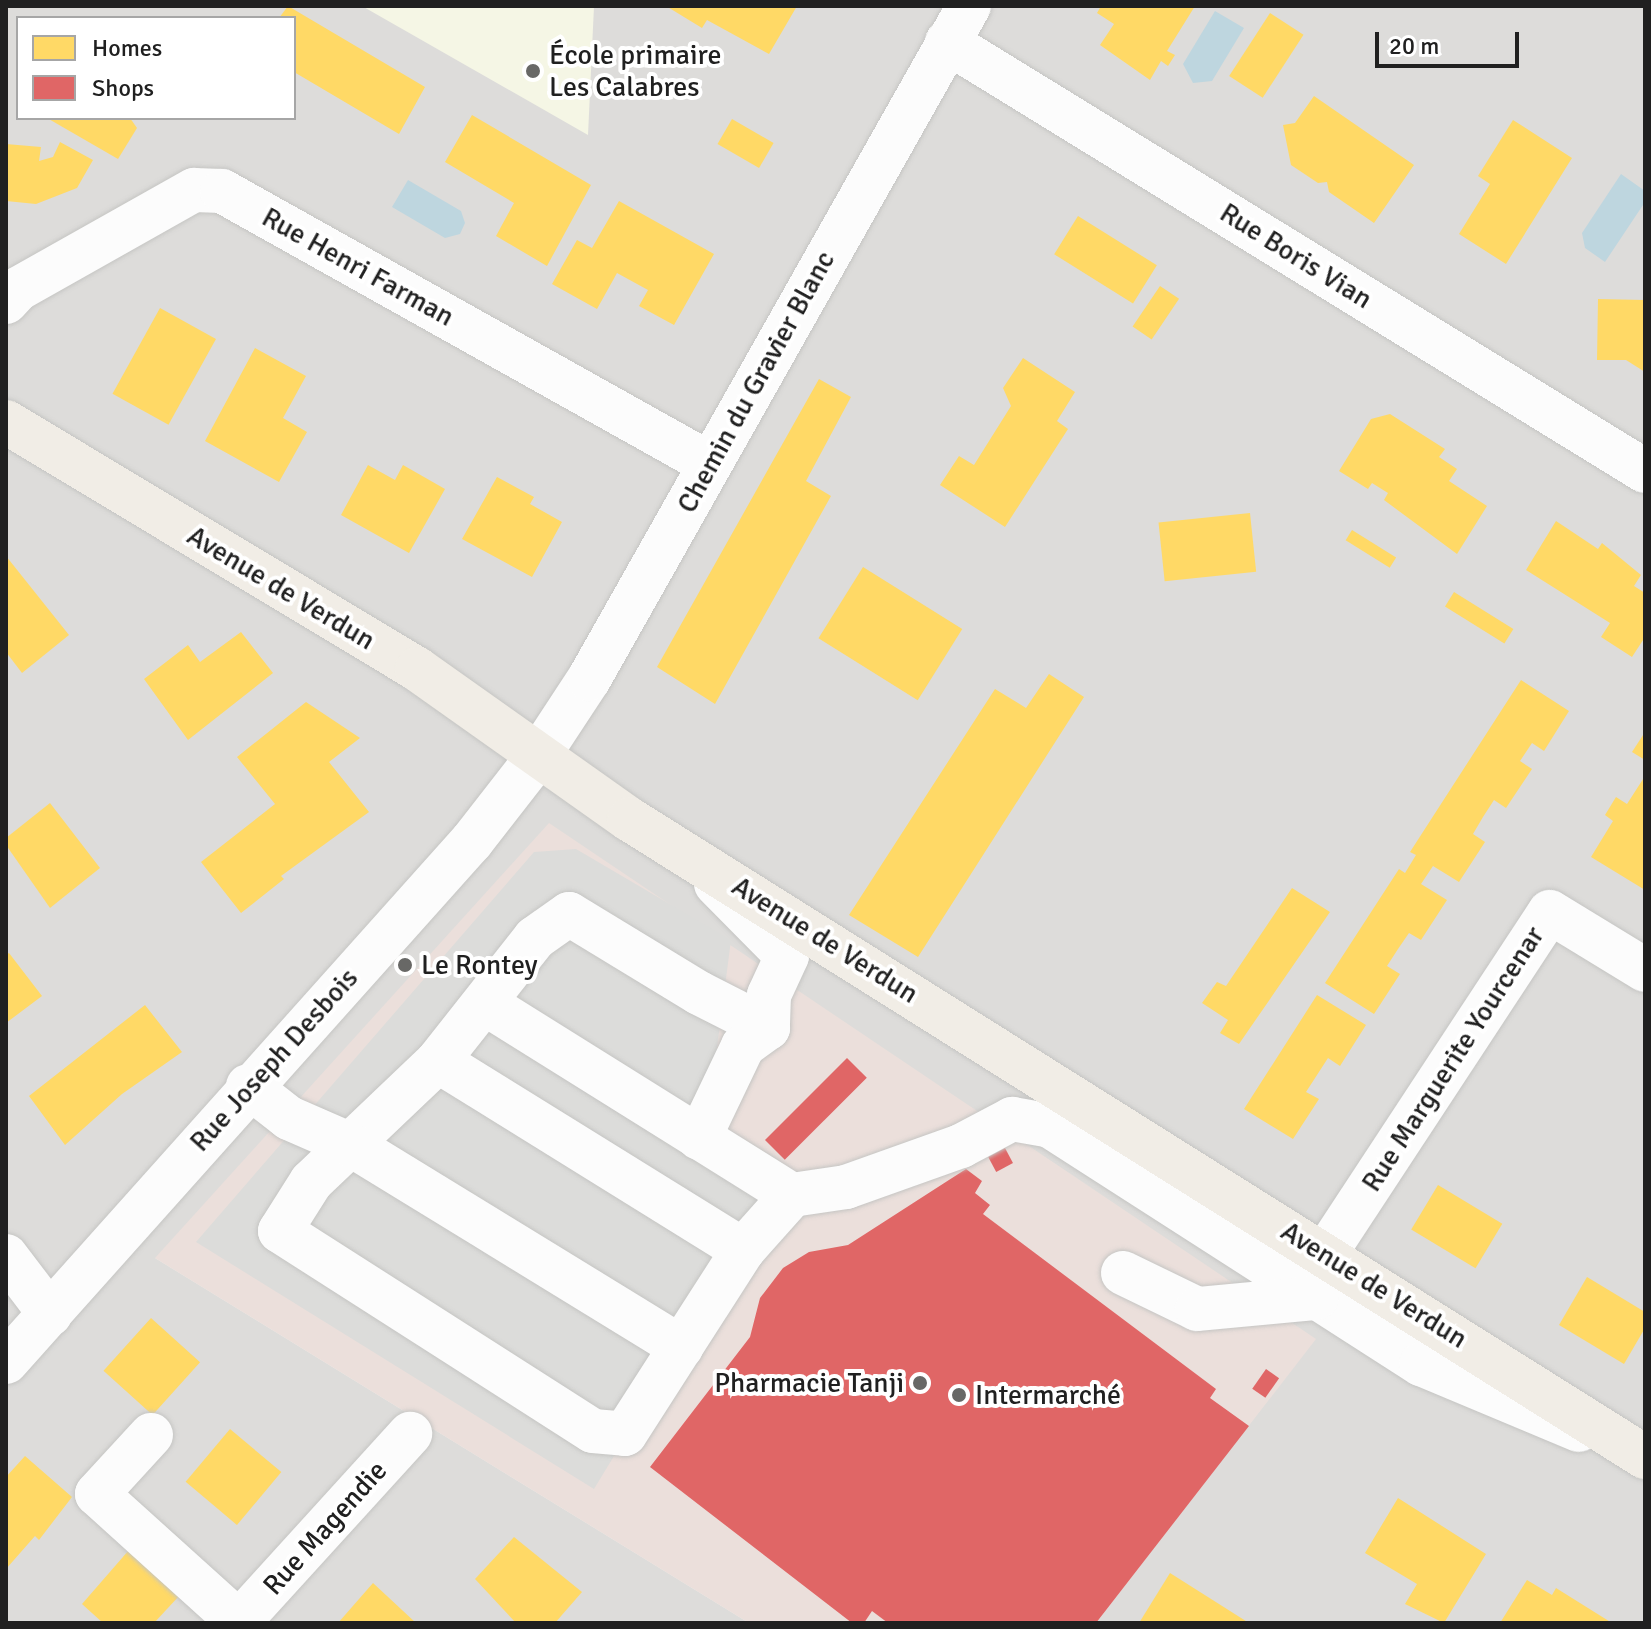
<!DOCTYPE html>
<meta charset="utf-8">
<style>
body{margin:0}
#map{position:relative;width:1651px;height:1629px;overflow:hidden;background:#eeede9;font-family:Signika,sans-serif}
div>[style]{position:absolute}
.residential>*{inset:0;background:#dddcda}
.commercial>*{inset:0;background:#ebdfdb}
.education>*{inset:0;background:#f5f6e5}
.religious>*{inset:0;background:#dcdcda}
.water>*{inset:0;background:#bed6df}
.homes>*{inset:0;background:#ffd966;transform-origin:0 0}
.shops>*{inset:0;background:#e06666;transform-origin:0 0}
.roads{filter:drop-shadow(0 0 2px #c5c5c3) drop-shadow(0 0 2px #c5c5c3)}
.minor>*{height:44px;margin:-22px;padding:0 22px;transform-origin:22px;border-radius:22px;background:#fcfcfc}
.major>*{height:44px;margin:-22px;padding:0 22px;transform-origin:22px;border-radius:22px;background:#f1ede6}
.dots>*{width:22px;height:22px;translate:-50% -50%;box-sizing:border-box;border:4px solid #fff;border-radius:50%}
span{translate:-50% -50%;white-space:nowrap;text-align:center;line-height:1.15;-webkit-text-stroke:8px #fff;paint-order:stroke}
.poi-label{font-size:28px;color:#202020}
.left{translate:0 -50%;text-align:left}
.right{translate:-100% -50%;text-align:right}
.street-label{font-size:28px;color:#202020}
.frame{position:absolute;inset:0;border:8px solid #202020;pointer-events:none}
.legend{position:absolute;left:16px;top:16px;width:280px;height:104px;box-sizing:border-box;background:#fff;border:2px solid #a6a6a6;margin:0;padding:10px 14px;list-style:none;font-size:24px;color:#202020}
.legend li{display:flex;align-items:center;gap:16px;height:40px}
.legend b{width:40px;border:2px solid #a6a6a6}
.scale{position:absolute;left:1375px;top:32px;width:144px;height:36px;box-sizing:border-box;border:4px solid #202020;border-top:0;padding-left:10px;font-size:24px;line-height:28px;white-space:nowrap;color:#202020;-webkit-text-stroke:6px #fff;paint-order:stroke}
</style>
<div id="map">
<div class="residential">
<i style="clip-path:polygon(evenodd,6px 6px,1645px 6px,1645px 1623px,1096px 1623px,1315px 1339px,155px 1258px,749px 1623px,6px 1623px,6px 6px,18px 18px,294px 18px,294px 118px,18px 118px,18px 18px)"></i>
</div>
<div class="commercial">
<i style="clip-path:polygon(549px 823px,1316px 1339px,1096px 1623px,749px 1623px,155px 1258px)"></i>
</div>
<div class="education">
<i style="clip-path:polygon(362px 6px,594px 6px,588px 135px)"></i>
</div>
<div class="religious">
<i style="clip-path:polygon(576px 849px,731px 940px,707px 1125px,790px 1192px,711px 1296px,594px 1489px,196px 1242px,534px 852px)"></i>
</div>
<div class="water">
<i style="clip-path:polygon(1215px 11px,1244px 28px,1212px 81px,1193px 83px,1183px 64px)"></i>
<i style="clip-path:polygon(1621px 174px,1645px 191px,1645px 202px,1605px 262px,1585px 248px,1582px 233px)"></i>
<i style="clip-path:polygon(408px 180px,461px 211px,465px 223px,460px 234px,445px 238px,392px 207px)"></i>
</div>
<div class="homes">
<i style="clip-path:polygon(288px 6px,425px 87px,399px 134px,294px 72px,294px 18px,279px 18px)"></i>
<i style="clip-path:polygon(666px 6px,797px 6px,769px 54px,707px 20px,702px 28px)"></i>
<i style="clip-path:polygon(1101px 6px,1195px 6px,1167px 51px,1175px 55px,1168px 66px,1161px 61px,1150px 80px,1100px 45px,1114px 24px,1097px 13px)"></i>
<i style="left:1270px;top:13px;width:40px;height:75px;rotate:33deg"></i>
<i style="clip-path:polygon(1314px 96px,1414px 165px,1374px 223px,1329px 192px,1327px 182px,1318px 183px,1291px 165px,1283px 125px,1295px 123px)"></i>
<i style="clip-path:polygon(472px 115px,591px 185px,547px 266px,496px 236px,514px 203px,445px 162px)"></i>
<i style="clip-path:polygon(47px 118px,130px 118px,137px 128px,118px 159px)"></i>
<i style="left:732px;top:119px;width:48px;height:29px;rotate:30deg"></i>
<i style="clip-path:polygon(1513px 120px,1572px 158px,1506px 264px,1459px 234px,1490px 184px,1478px 176px)"></i>
<i style="clip-path:polygon(60px 142px,93px 160px,77px 188px,36px 204px,6px 201px,6px 144px,41px 147px,39px 161px,53px 157px)"></i>
<i style="clip-path:polygon(619px 201px,714px 254px,674px 325px,639px 306px,648px 290px,617px 273px,597px 309px,552px 284px,577px 240px,592px 248px)"></i>
<i style="left:1078px;top:216px;width:93px;height:45px;rotate:32deg"></i>
<i style="left:1160px;top:286px;width:23px;height:49px;rotate:34deg"></i>
<i style="clip-path:polygon(1598px 299px,1645px 300px,1645px 372px,1626px 360px,1597px 360px)"></i>
<i style="left:160px;top:308px;width:64px;height:98px;rotate:29deg"></i>
<i style="clip-path:polygon(255px 348px,306px 376px,283px 418px,307px 432px,279px 482px,205px 441px)"></i>
<i style="clip-path:polygon(1023px 358px,1075px 392px,1057px 421px,1068px 429px,1005px 527px,940px 485px,959px 456px,974px 465px,1011px 406px,1003px 388px)"></i>
<i style="clip-path:polygon(819px 379px,851px 397px,806px 481px,831px 496px,715px 704px,657px 667px)"></i>
<i style="clip-path:polygon(1390px 414px,1445px 449px,1439px 457px,1457px 469px,1449px 481px,1487px 506px,1457px 554px,1384px 500px,1388px 493px,1372px 483px,1368px 489px,1339px 471px,1371px 419px)"></i>
<i style="clip-path:polygon(368px 465px,395px 480px,403px 465px,445px 489px,409px 553px,341px 515px)"></i>
<i style="clip-path:polygon(497px 477px,534px 497px,530px 504px,562px 522px,532px 577px,462px 539px)"></i>
<i style="left:1250px;top:513px;width:59px;height:92px;rotate:84deg"></i>
<i style="clip-path:polygon(1556px 521px,1598px 549px,1602px 543px,1641px 575px,1634px 586px,1645px 593px,1645px 637px,1632px 657px,1601px 637px,1610px 623px,1526px 570px)"></i>
<i style="left:1352px;top:530px;width:52px;height:12px;rotate:32deg"></i>
<i style="clip-path:polygon(6px 556px,69px 635px,22px 673px,6px 652px)"></i>
<i style="left:863px;top:567px;width:117px;height:84px;rotate:32deg"></i>
<i style="left:1454px;top:592px;width:70px;height:17px;rotate:32deg"></i>
<i style="clip-path:polygon(241px 632px,273px 673px,188px 740px,144px 679px,188px 645px,200px 662px)"></i>
<i style="clip-path:polygon(1049px 674px,1084px 697px,918px 957px,849px 915px,995px 689px,1026px 708px)"></i>
<i style="clip-path:polygon(1521px 680px,1569px 711px,1544px 751px,1532px 743px,1520px 761px,1532px 769px,1506px 808px,1494px 800px,1483px 817px,1473px 834px,1485px 842px,1459px 882px,1433px 866px,1421px 884px,1447px 900px,1421px 940px,1409px 933px,1398px 949px,1387px 966px,1400px 974px,1374px 1014px,1325px 983px,1399px 869px,1405px 873px,1416px 855px,1410px 852px)"></i>
<i style="clip-path:polygon(306px 702px,360px 738px,329px 762px,369px 812px,281px 876px,284px 879px,241px 913px,201px 862px,275px 804px,237px 757px)"></i>
<i style="clip-path:polygon(1645px 732px,1645px 760px,1632px 752px)"></i>
<i style="clip-path:polygon(1645px 776px,1645px 890px,1591px 857px,1613px 821px,1605px 815px,1616px 797px,1627px 804px)"></i>
<i style="clip-path:polygon(50px 803px,100px 868px,50px 908px,6px 845px,6px 838px)"></i>
<i style="clip-path:polygon(1292px 888px,1330px 912px,1239px 1044px,1220px 1033px,1228px 1020px,1202px 1003px,1217px 982px,1226px 986px)"></i>
<i style="clip-path:polygon(9px 953px,42px 996px,6px 1023px,6px 955px)"></i>
<i style="clip-path:polygon(1317px 995px,1366px 1025px,1340px 1066px,1328px 1058px,1306px 1092px,1319px 1099px,1293px 1139px,1244px 1109px)"></i>
<i style="clip-path:polygon(145px 1005px,182px 1052px,122px 1094px,65px 1145px,29px 1096px)"></i>
<i style="left:1438px;top:1185px;width:75px;height:52px;rotate:31deg"></i>
<i style="clip-path:polygon(1587px 1277px,1645px 1312px,1645px 1328px,1624px 1364px,1559px 1325px)"></i>
<i style="left:151px;top:1318px;width:66px;height:71px;rotate:42deg"></i>
<i style="left:230px;top:1429px;width:67px;height:69px;rotate:40deg"></i>
<i style="clip-path:polygon(25px 1456px,72px 1497px,39px 1540px,35px 1536px,6px 1569px,6px 1477px)"></i>
<i style="clip-path:polygon(1398px 1498px,1486px 1554px,1444px 1623px,1405px 1604px,1417px 1584px,1365px 1553px)"></i>
<i style="clip-path:polygon(514px 1537px,582px 1592px,555px 1623px,516px 1623px,475px 1579px)"></i>
<i style="clip-path:polygon(129px 1550px,180px 1595px,154px 1623px,103px 1623px,82px 1604px)"></i>
<i style="clip-path:polygon(1170px 1573px,1249px 1623px,1139px 1623px)"></i>
<i style="clip-path:polygon(1527px 1580px,1552px 1595px,1556px 1588px,1612px 1623px,1500px 1623px)"></i>
<i style="clip-path:polygon(373px 1583px,416px 1623px,338px 1623px)"></i>
</div>
<div class="shops">
<i style="left:847px;top:1058px;width:28px;height:116px;rotate:45deg"></i>
<i style="left:1005px;top:1148px;width:17px;height:19px;rotate:62deg"></i>
<i style="clip-path:polygon(966px 1169px,982px 1181px,975px 1193px,990px 1205px,983px 1214px,1216px 1389px,1210px 1398px,1249px 1426px,1096px 1623px,888px 1623px,872px 1611px,864px 1623px,852px 1623px,650px 1467px,750px 1337px,760px 1298px,783px 1268px,809px 1252px,848px 1245px)"></i>
<i style="left:1266px;top:1369px;width:16px;height:24px;rotate:35deg"></i>
</div>
<div class="roads">
<div class="minor">
<i style="left:947px;top:42px;width:819px;rotate:31.58deg"></i>
<i style="left:6px;top:302px;width:18px;rotate:-47deg"></i>
<i style="left:18px;top:289px;width:202px;rotate:-29.4deg"></i>
<i style="left:194px;top:190px;width:28px;rotate:2deg"></i>
<i style="left:222px;top:191px;width:559px;rotate:29.22deg"></i>
<i style="left:716px;top:884px;width:101px;rotate:45.4deg"></i>
<i style="left:787px;top:956px;width:43px;rotate:114.8deg"></i>
<i style="left:769px;top:995px;width:33px;rotate:92deg"></i>
<i style="left:486px;top:1004px;width:361px;rotate:32deg"></i>
<i style="left:792px;top:1195px;width:55px;rotate:-8.4deg"></i>
<i style="left:846px;top:1187px;width:122px;rotate:-19.6deg"></i>
<i style="left:961px;top:1146px;width:58px;rotate:-27.9deg"></i>
<i style="left:1012px;top:1119px;width:39px;rotate:10deg"></i>
<i style="left:1050px;top:1126px;width:441px;rotate:32.7deg"></i>
<i style="left:1421px;top:1364px;width:171px;rotate:22.7deg"></i>
<i style="left:768px;top:1028px;width:77px;rotate:-153.1deg"></i>
<i style="left:699px;top:993px;width:152px;rotate:-148.7deg"></i>
<i style="left:569px;top:914px;width:42px;rotate:144.8deg"></i>
<i style="left:535px;top:938px;width:157px;rotate:128.3deg"></i>
<i style="left:438px;top:1061px;width:175px;rotate:136.4deg"></i>
<i style="left:311px;top:1182px;width:58px;rotate:122.3deg"></i>
<i style="left:280px;top:1231px;width:371px;rotate:32.6deg"></i>
<i style="left:593px;top:1431px;width:32px;rotate:5deg"></i>
<i style="left:625px;top:1434px;width:219px;rotate:-57.3deg"></i>
<i style="left:743px;top:1250px;width:74px;rotate:-48.3deg"></i>
<i style="left:438px;top:1061px;width:359px;rotate:31.8deg"></i>
<i style="left:248px;top:1086px;width:52px;rotate:38deg"></i>
<i style="left:289px;top:1118px;width:70px;rotate:23.6deg"></i>
<i style="left:353px;top:1146px;width:385px;rotate:31.5deg"></i>
<i style="left:699px;top:1138px;width:102px;rotate:-64.4deg"></i>
<i style="left:743px;top:1046px;width:31px;rotate:-36deg"></i>
<i style="left:1325px;top:1254px;width:409px;rotate:-56.7deg"></i>
<i style="left:1550px;top:912px;width:111px;rotate:31.4deg"></i>
<i style="left:6px;top:1256px;width:73px;rotate:52.8deg"></i>
<i style="left:1123px;top:1273px;width:82px;rotate:25.9deg"></i>
<i style="left:1197px;top:1309px;width:120px;rotate:-5.3deg"></i>
<i style="left:6px;top:1362px;width:699px;rotate:-48.19deg"></i>
<i style="left:472px;top:841px;width:109px;rotate:-52.1deg"></i>
<i style="left:539px;top:755px;width:91px;rotate:-56.7deg"></i>
<i style="left:589px;top:679px;width:773px;rotate:-60.55deg"></i>
<i style="left:151px;top:1435px;width:80px;rotate:132.5deg"></i>
<i style="left:97px;top:1494px;width:193px;rotate:42.1deg"></i>
<i style="left:238px;top:1623px;width:256px;rotate:-47.7deg"></i>
</div>
<div class="major">
<i style="left:6px;top:422px;width:480px;rotate:31deg"></i>
<i style="left:417px;top:669px;width:260px;rotate:35.3deg"></i>
<i style="left:629px;top:819px;width:1200px;rotate:32.13deg"></i>
</div>
</div>
<div class="dots">
<i style="left:533px;top:71px;background:#686866"></i>
<i style="left:405px;top:965px;background:#686866"></i>
<i style="left:920px;top:1383px;background:#686866"></i>
<i style="left:959px;top:1395px;background:#686866"></i>
</div>
<div class="poi-label">
<span class="left" style="left:549px;top:71px">École primaire<br>Les Calabres</span>
<span class="left" style="left:421px;top:965px">Le Rontey</span>
<span class="right" style="left:904px;top:1383px">Pharmacie Tanji</span>
<span class="left" style="left:975px;top:1395px">Intermarché</span>
</div>
<div class="street-label">
<span style="left:1296px;top:256px;rotate:32deg">Rue Boris Vian</span>
<span style="left:358px;top:267px;rotate:29deg">Rue Henri Farman</span>
<span style="left:756px;top:382px;rotate:-61deg">Chemin du Gravier Blanc</span>
<span style="left:281px;top:588px;rotate:31deg">Avenue de Verdun</span>
<span style="left:825px;top:940px;rotate:32deg">Avenue de Verdun</span>
<span style="left:1453px;top:1059px;rotate:-57deg">Rue Marguerite Yourcenar</span>
<span style="left:274px;top:1060px;rotate:-48deg">Rue Joseph Desbois</span>
<span style="left:1374px;top:1285px;rotate:32deg">Avenue de Verdun</span>
<span style="left:325px;top:1528px;rotate:-48deg">Rue Magendie</span>
</div>
<div class="frame"></div>
<ul class="legend">
<li><b style="height:22px;background:#ffd966"></b>Homes</li>
<li><b style="height:22px;background:#e06666"></b>Shops</li>
</ul>
<div class="scale">20 m</div>
</div>
